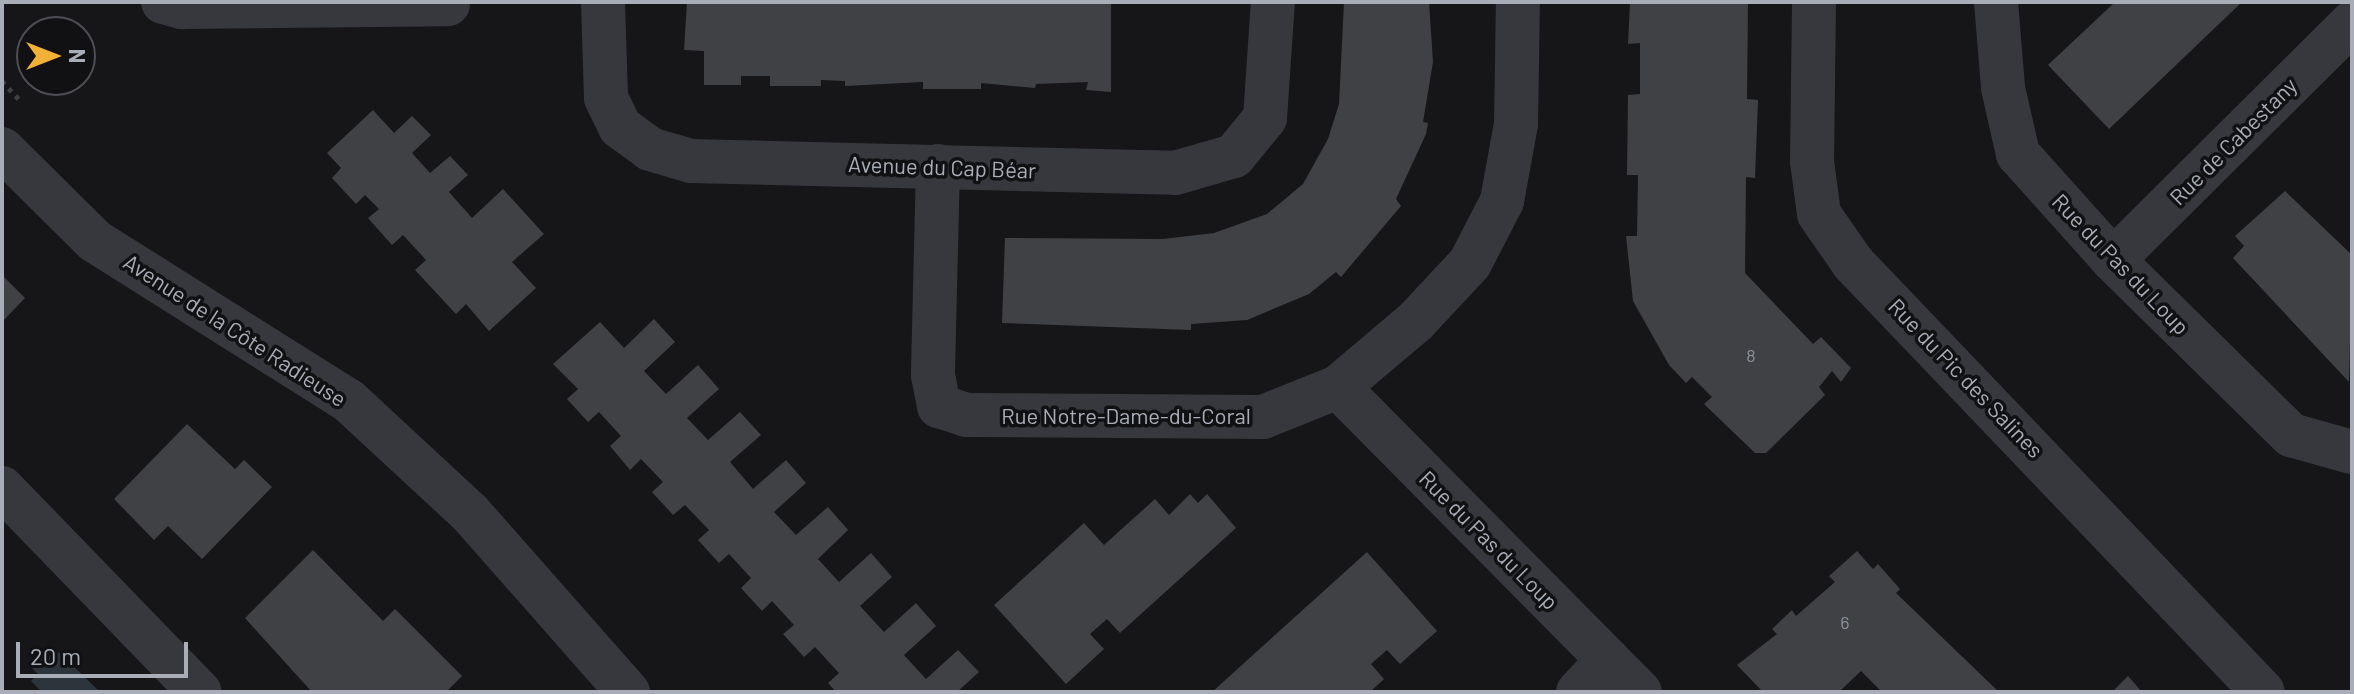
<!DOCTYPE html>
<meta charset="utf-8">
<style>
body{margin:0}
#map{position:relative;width:2354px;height:694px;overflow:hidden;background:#161618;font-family:Barlow,sans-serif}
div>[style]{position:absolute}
.water>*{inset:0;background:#2c353c}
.building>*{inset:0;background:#404145}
.path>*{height:5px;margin-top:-2.5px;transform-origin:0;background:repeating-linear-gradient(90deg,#3d3f44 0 4px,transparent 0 10px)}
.minor>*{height:44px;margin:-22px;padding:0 22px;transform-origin:22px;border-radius:22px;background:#37383d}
span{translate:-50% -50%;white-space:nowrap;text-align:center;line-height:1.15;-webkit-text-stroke:7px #111113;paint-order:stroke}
.number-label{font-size:18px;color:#8e929b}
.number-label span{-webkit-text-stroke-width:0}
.street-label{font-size:22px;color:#a8adb8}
.frame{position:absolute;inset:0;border:4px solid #a8adb8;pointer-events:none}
.north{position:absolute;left:16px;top:16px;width:80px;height:80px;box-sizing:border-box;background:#111113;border:2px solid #4d4f55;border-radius:50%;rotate:90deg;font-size:22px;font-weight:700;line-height:32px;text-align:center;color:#a8adb8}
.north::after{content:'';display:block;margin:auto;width:28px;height:36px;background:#f2b134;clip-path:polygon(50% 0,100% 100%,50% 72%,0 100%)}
.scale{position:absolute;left:16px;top:642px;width:172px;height:36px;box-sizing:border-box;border:4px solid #a8adb8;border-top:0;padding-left:10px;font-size:24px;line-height:28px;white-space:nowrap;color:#a8adb8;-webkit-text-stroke:6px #111113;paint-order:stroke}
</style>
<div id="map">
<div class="water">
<i style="clip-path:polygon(43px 651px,52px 659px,59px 652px,100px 692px,42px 692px,31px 681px,38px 674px,29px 665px)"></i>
</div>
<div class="building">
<i style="clip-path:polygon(687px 2px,1111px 2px,1111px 92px,1086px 90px,1088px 82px,1036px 84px,1035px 88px,981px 83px,981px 89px,923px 89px,923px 82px,845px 86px,845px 81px,821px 80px,821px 86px,770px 86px,770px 76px,741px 76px,741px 85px,704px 85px,704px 51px,684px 50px)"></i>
<i style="clip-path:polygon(1344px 2px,1429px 2px,1433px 62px,1423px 122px,1428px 123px,1426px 134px,1396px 199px,1401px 206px,1341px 277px,1336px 272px,1309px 294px,1247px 320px,1191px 324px,1191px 330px,1002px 323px,1005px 238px,1163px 239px,1214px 233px,1267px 214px,1303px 184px,1328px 139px,1339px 104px)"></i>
<i style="clip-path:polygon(1630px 2px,1748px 2px,1747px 99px,1758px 100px,1755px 178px,1746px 177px,1745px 273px,1813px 344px,1821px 337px,1851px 368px,1841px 382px,1832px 371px,1819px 387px,1825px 395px,1766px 453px,1755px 453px,1704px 404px,1712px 397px,1692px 377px,1686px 383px,1669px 365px,1633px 301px,1626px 236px,1637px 236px,1638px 175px,1627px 175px,1628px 95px,1640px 94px,1640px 43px,1628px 44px)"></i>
<i style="clip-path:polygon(2115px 2px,2242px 2px,2109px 129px,2048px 65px)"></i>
<i style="clip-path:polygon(373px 110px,394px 133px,412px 116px,431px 135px,412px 153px,430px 173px,450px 156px,468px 175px,449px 192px,472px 218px,503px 189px,544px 234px,512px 262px,536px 288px,489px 331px,466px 304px,456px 314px,415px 270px,426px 260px,403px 235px,392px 245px,368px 218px,379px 209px,365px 195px,356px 204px,332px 178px,341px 168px,327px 153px)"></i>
<i style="clip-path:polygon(2285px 191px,2352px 255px,2349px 382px,2233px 258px,2244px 246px,2235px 236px)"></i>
<i style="clip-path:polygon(2px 275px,25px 298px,2px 322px)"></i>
<i style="clip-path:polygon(654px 319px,675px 342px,644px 371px,666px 394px,698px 365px,719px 389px,687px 418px,708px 440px,740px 412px,761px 435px,730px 462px,753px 489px,786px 460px,806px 483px,774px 512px,796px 535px,828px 507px,848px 530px,818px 559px,839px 582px,871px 553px,892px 577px,860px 606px,884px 632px,916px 603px,936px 626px,904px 655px,926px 679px,958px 650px,979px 672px,957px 692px,836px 692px,828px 683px,839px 673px,815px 647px,804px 657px,783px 634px,794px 625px,772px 601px,762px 611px,741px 588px,751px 578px,729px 554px,719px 563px,698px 540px,709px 530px,685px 505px,673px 515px,652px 492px,663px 482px,641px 459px,630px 470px,610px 446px,621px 436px,599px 412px,588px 422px,567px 399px,578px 389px,553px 364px,600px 322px,624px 348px)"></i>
<i style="clip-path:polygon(187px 424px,235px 469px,244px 460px,272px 487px,202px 559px,168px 526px,154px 540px,114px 499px)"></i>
<i style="clip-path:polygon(1190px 494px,1198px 503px,1207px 494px,1236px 528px,1120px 633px,1107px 619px,1090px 634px,1104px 649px,1066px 684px,994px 605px,1084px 523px,1104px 545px,1155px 499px,1169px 515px)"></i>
<i style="clip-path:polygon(313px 550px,383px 621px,395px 609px,462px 676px,446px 692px,312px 692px,245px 618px)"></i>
<i style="clip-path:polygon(1857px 551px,1873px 569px,1878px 564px,1900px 589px,1896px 593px,1999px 692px,1882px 692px,1861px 671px,1839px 692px,1763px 692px,1737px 665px,1777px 634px,1772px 629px,1792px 610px,1796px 616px,1835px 582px,1829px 576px)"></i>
<i style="clip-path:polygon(1367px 552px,1437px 631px,1400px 664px,1387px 650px,1371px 664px,1384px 679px,1370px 692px,1212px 692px)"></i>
<i style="clip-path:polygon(2128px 676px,2142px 692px,2112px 692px)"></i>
</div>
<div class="path">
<i style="left:2px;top:81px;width:26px;rotate:47deg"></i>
</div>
<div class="minor">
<i style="left:163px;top:2px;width:20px;rotate:15deg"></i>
<i style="left:182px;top:7px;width:266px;rotate:-0.6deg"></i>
<i style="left:603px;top:2px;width:96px;rotate:88.2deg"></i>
<i style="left:606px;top:98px;width:32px;rotate:64deg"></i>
<i style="left:620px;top:127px;width:37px;rotate:36deg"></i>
<i style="left:650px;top:149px;width:43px;rotate:16.3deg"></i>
<i style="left:691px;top:161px;width:484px;rotate:1.4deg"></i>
<i style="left:1175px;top:173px;width:61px;rotate:-16.1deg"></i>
<i style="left:1234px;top:156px;width:49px;rotate:-50.8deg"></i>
<i style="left:1265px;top:118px;width:116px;rotate:-86.1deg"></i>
<i style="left:1814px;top:2px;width:159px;rotate:90.7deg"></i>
<i style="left:1812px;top:161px;width:53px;rotate:82.5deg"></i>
<i style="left:1819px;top:214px;width:60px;rotate:55.2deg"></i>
<i style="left:1853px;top:263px;width:593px;rotate:46.3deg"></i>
<i style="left:1996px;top:2px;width:86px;rotate:85.3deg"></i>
<i style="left:2003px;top:88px;width:68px;rotate:77.2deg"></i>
<i style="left:2018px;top:154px;width:142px;rotate:48.1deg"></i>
<i style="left:2113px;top:260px;width:250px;rotate:44.5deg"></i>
<i style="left:2291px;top:435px;width:63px;rotate:15.6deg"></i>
<i style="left:2px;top:149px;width:131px;rotate:44.7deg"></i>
<i style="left:95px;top:241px;width:300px;rotate:32.2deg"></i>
<i style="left:349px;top:401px;width:165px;rotate:42.8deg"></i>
<i style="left:470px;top:513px;width:239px;rotate:48.6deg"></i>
<i style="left:938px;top:166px;width:209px;rotate:91.4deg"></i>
<i style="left:933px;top:375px;width:32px;rotate:79deg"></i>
<i style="left:939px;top:406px;width:28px;rotate:18deg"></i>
<i style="left:966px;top:415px;width:297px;rotate:0.4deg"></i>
<i style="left:1263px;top:417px;width:81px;rotate:-21.8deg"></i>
<i style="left:1338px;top:387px;width:102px;rotate:-40.2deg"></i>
<i style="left:1416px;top:321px;width:79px;rotate:-47deg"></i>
<i style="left:1470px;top:263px;width:70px;rotate:-62.7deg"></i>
<i style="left:1502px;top:201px;width:78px;rotate:-79.7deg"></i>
<i style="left:1516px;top:124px;width:122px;rotate:-89.1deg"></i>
<i style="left:2113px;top:260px;width:337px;rotate:-44.8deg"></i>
<i style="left:1338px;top:387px;width:429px;rotate:45.3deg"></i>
<i style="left:2px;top:488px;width:284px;rotate:45.9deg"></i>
<i style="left:1578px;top:692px;width:44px;rotate:-46.8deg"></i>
</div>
<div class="number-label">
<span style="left:1751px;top:355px">8</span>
<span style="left:1845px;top:622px">6</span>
</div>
<div class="street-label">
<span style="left:2233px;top:141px;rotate:-45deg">Rue de Cabestany</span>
<span style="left:942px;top:167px;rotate:2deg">Avenue du Cap Béar</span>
<span style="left:2121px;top:264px;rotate:46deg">Rue du Pas du Loup</span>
<span style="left:235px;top:330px;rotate:33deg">Avenue de la Côte Radieuse</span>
<span style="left:1966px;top:378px;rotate:46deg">Rue du Pic des Salines</span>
<span style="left:1126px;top:416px">Rue Notre-Dame-du-Coral</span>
<span style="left:1489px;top:540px;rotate:45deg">Rue du Pas du Loup</span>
</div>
<div class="frame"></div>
<div class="north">N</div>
<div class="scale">20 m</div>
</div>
